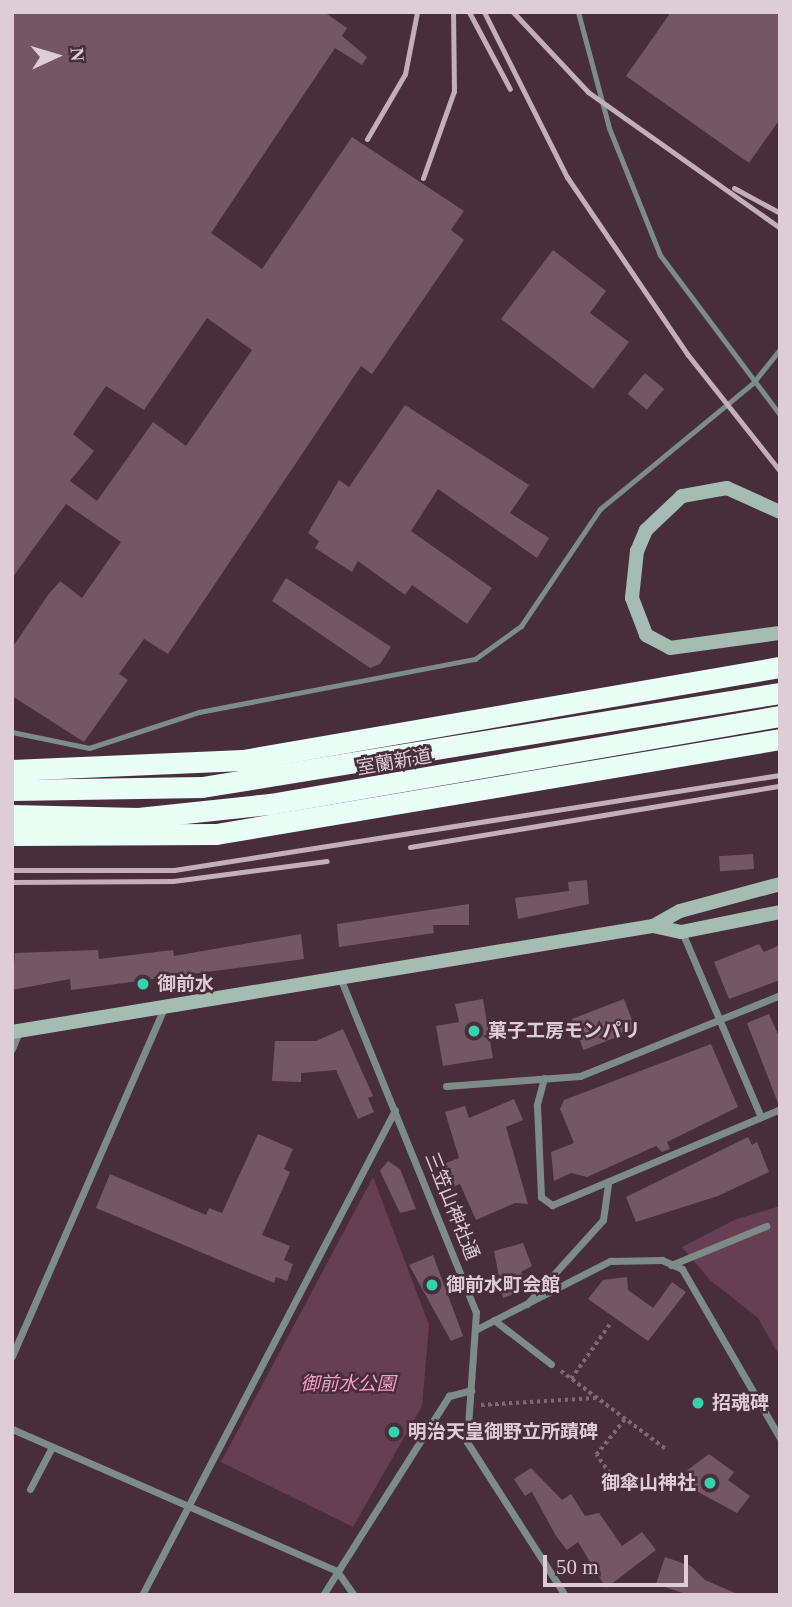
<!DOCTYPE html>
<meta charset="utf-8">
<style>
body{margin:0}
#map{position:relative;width:792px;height:1607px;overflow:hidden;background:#472e3a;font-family:"Times New Roman","Noto Sans JP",serif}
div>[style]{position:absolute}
.green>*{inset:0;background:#673f52}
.building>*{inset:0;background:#745764;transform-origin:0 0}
.path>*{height:3.5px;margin-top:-1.75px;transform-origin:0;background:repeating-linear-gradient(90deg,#7e6872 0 3.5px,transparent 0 7px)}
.lane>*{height:5px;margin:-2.5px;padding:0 2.5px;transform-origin:2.5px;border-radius:2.5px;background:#7d8c86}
.street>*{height:7px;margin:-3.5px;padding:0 3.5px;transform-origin:3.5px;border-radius:3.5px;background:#7d8c86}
.secondary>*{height:14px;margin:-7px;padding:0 7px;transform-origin:7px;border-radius:7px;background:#a5bcb3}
.highway>*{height:21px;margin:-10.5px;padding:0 10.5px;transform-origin:10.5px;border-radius:10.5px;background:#e9fff6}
.rail>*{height:5px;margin:-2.5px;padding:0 2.5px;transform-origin:2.5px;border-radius:2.5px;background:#c2afb7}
.dots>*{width:19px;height:19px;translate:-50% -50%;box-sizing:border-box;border:4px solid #472e3a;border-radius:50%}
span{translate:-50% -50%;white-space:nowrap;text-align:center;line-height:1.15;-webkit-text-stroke:5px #472e3a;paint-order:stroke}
.street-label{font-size:19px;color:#decdd4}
.poi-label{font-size:19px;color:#decdd4;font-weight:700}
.left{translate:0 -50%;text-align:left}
.right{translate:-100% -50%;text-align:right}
.park-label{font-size:19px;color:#f69fc8;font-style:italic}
.frame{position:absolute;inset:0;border:14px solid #decdd4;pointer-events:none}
.north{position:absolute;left:21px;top:21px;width:70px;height:70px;-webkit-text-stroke:5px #472e3a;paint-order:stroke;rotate:86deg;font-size:19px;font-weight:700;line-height:28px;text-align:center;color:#decdd4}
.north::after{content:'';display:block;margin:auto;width:24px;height:32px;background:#decdd4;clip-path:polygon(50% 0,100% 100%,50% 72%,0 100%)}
.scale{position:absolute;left:543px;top:1555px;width:145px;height:32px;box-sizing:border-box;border:4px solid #decdd4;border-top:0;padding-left:9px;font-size:21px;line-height:24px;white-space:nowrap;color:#decdd4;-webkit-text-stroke:5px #472e3a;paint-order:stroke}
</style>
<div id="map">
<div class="green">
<i style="clip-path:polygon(373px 1177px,429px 1325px,422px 1406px,353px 1527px,221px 1462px)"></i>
<i style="clip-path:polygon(780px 1206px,780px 1357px,758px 1318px,710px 1280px,682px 1247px,734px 1220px)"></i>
</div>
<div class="building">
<i style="clip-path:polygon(evenodd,12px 12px,324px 12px,347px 28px,342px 36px,367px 57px,362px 65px,335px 48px,211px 233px,262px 269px,352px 137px,464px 211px,451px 230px,464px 240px,372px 374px,361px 366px,168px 654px,144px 639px,119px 674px,128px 680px,84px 742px,12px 696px,12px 648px,48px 595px,60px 581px,82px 598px,121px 542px,66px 504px,12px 578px,12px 12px,207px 318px,252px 350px,186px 446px,153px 422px,97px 501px,70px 481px,94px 451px,73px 434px,106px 386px,144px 410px,207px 318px)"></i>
<i style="clip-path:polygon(671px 12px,780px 12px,780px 119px,749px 163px,626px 76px)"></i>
<i style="clip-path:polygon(553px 250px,606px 291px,590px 313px,629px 342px,593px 389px,501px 319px)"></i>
<i style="left:645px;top:373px;width:25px;height:27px;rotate:40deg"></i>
<i style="clip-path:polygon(405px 405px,529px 485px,510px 513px,549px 538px,537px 558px,438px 489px,411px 531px,492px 588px,467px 624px,412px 585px,405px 595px,358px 561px,352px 572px,315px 548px,319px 541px,308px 533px,339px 480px,349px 487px)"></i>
<i style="clip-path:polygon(286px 578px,391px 647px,380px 664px,370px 668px,272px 601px)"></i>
<i style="left:753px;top:854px;width:15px;height:34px;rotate:86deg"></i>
<i style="clip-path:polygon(587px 880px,589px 904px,518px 919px,515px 898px,569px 891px,568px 882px)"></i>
<i style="clip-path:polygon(469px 904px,469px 925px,433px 925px,434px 933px,339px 947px,337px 924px)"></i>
<i style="clip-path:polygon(301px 934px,304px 959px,71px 990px,70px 979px,12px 990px,15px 953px,98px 950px,99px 959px,173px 950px,174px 956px)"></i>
<i style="clip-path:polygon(759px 944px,764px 952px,780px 945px,780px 980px,729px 999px,714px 962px)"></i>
<i style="clip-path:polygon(483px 999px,493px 1058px,443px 1066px,436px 1026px,459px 1022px,455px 1004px)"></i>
<i style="left:624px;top:999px;width:33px;height:56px;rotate:69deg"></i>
<i style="clip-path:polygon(769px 1014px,780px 1039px,778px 1103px,747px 1023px)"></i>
<i style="clip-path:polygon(343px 1029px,373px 1096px,368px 1098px,374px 1112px,358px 1119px,336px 1070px,301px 1073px,301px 1082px,272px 1081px,275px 1041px,316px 1041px)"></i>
<i style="clip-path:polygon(711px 1044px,738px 1107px,667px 1142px,670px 1149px,662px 1152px,656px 1146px,587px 1177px,571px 1173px,554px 1181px,551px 1152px,574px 1143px,560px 1109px,564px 1100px)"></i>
<i style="clip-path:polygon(514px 1099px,523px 1120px,506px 1127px,528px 1204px,515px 1203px,476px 1220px,460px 1184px,450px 1188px,441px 1165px,459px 1158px,445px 1112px,465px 1106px,469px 1118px)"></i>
<i style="clip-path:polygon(258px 1134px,293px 1149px,284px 1169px,290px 1172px,262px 1235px,290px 1246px,284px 1260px,293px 1264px,287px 1281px,276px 1277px,274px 1283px,96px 1208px,110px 1174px,206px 1215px,209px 1208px,222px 1213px)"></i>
<i style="clip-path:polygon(748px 1137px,752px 1145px,757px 1142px,769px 1172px,718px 1196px,636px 1222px,626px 1197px)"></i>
<i style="clip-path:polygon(388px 1161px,400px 1169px,416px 1209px,400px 1213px,380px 1171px)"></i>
<i style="clip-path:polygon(523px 1243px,532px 1266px,521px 1272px,527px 1289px,503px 1298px,494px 1251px)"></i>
<i style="clip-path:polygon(433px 1255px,463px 1336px,451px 1341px,409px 1265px)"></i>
<i style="clip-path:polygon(627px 1277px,628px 1290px,653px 1308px,672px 1282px,686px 1292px,648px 1341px,588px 1299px,603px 1280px)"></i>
<i style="clip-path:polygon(709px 1454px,734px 1472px,728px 1480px,750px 1496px,737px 1513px,687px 1486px,694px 1476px,686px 1471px)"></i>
<i style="clip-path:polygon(531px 1468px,562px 1500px,571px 1494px,585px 1516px,599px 1513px,622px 1546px,642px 1532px,656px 1550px,606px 1588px,578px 1542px,567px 1550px,556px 1536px,532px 1492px,541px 1486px,525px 1496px,514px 1479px)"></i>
<i style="clip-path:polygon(665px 1557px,691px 1566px,705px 1580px,740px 1595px,689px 1595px,656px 1584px)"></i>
</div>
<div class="path">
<i style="left:561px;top:1371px;width:131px;rotate:36.6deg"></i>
<i style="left:571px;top:1379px;width:67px;rotate:-54.7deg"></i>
<i style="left:481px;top:1405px;width:115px;rotate:-3.5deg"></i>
<i style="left:618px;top:1485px;width:37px;rotate:-126deg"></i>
<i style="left:596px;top:1455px;width:46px;rotate:-51.1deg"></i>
</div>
<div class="lane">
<i style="left:578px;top:12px;width:120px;rotate:75deg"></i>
<i style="left:609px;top:128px;width:137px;rotate:68.1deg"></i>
<i style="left:660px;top:255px;width:200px;rotate:53.1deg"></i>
<i style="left:12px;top:732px;width:79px;rotate:11.7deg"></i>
<i style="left:89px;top:748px;width:116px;rotate:-18.1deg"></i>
<i style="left:199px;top:712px;width:281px;rotate:-10.9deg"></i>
<i style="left:475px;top:659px;width:57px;rotate:-35.7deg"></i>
<i style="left:521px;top:626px;width:141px;rotate:-56deg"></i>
<i style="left:600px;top:509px;width:198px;rotate:-39.5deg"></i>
<i style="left:753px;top:383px;width:43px;rotate:-51.5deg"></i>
</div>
<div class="street">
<i style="left:682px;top:932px;width:201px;rotate:66.9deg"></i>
<i style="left:341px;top:980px;width:358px;rotate:67.9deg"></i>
<i style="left:476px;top:1312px;width:130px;rotate:94deg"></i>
<i style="left:467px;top:1442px;width:182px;rotate:57.4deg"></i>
<i style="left:12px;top:1049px;width:18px;rotate:-68deg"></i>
<i style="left:544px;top:1078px;width:28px;rotate:105deg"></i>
<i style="left:537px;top:1105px;width:92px;rotate:87.5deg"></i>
<i style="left:541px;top:1197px;width:14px;rotate:36deg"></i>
<i style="left:552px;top:1205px;width:247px;rotate:-22.8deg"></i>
<i style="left:446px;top:1086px;width:134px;rotate:-4.3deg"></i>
<i style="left:580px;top:1076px;width:216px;rotate:-22deg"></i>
<i style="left:671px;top:1265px;width:103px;rotate:-22.3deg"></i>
<i style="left:527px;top:1304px;width:113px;rotate:-47.9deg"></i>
<i style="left:603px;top:1220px;width:36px;rotate:-82deg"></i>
<i style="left:494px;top:1320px;width:72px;rotate:37.7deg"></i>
<i style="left:475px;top:1330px;width:152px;rotate:-27.1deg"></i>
<i style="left:610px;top:1261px;width:52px;rotate:-1.1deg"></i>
<i style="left:662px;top:1260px;width:22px;rotate:24deg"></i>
<i style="left:682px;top:1269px;width:195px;rotate:59.9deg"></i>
<i style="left:12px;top:1356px;width:380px;rotate:-66.4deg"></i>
<i style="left:12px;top:1429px;width:355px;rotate:23.6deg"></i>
<i style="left:337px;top:1571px;width:29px;rotate:55deg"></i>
<i style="left:30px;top:1489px;width:47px;rotate:-62.4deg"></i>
<i style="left:142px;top:1595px;width:547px;rotate:-62.45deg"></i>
<i style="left:323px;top:1595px;width:236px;rotate:-57.7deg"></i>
<i style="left:449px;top:1396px;width:23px;rotate:-15deg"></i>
</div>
<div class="secondary">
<i style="left:780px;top:512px;width:58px;rotate:-155.6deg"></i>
<i style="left:727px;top:488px;width:46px;rotate:169.9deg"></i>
<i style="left:682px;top:496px;width:50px;rotate:136.6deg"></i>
<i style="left:646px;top:530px;width:23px;rotate:113deg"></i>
<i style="left:637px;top:551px;width:47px;rotate:96.1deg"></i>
<i style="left:632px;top:598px;width:40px;rotate:69deg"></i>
<i style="left:646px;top:635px;width:27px;rotate:28deg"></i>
<i style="left:670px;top:648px;width:111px;rotate:-7.8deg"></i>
<i style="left:653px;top:926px;width:31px;rotate:-29deg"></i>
<i style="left:680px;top:911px;width:104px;rotate:-15.1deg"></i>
<i style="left:12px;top:1032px;width:650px;rotate:-9.39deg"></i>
<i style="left:653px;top:926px;width:29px;rotate:12deg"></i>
<i style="left:681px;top:932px;width:101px;rotate:-11.4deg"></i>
</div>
<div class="highway">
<i style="left:12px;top:770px;width:231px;rotate:-2.5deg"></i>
<i style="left:243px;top:760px;width:545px;rotate:-9.83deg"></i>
<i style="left:12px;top:790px;width:190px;rotate:-0.9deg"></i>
<i style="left:202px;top:787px;width:586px;rotate:-9.24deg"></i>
<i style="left:12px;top:815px;width:126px;rotate:1.4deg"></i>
<i style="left:138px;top:818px;width:133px;rotate:-6.1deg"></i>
<i style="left:270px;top:804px;width:518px;rotate:-9.79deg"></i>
<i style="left:12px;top:835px;width:204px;rotate:-0.3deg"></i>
<i style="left:216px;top:834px;width:572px;rotate:-9.56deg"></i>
</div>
<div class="rail">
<i style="left:469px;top:12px;width:87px;rotate:62deg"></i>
<i style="left:484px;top:12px;width:185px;rotate:63.3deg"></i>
<i style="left:567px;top:177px;width:215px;rotate:55.8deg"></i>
<i style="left:688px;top:355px;width:148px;rotate:51.6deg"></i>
<i style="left:513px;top:12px;width:110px;rotate:46.8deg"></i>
<i style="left:588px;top:92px;width:235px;rotate:35.3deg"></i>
<i style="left:367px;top:139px;width:75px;rotate:-59.7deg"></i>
<i style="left:405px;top:74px;width:63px;rotate:-79deg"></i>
<i style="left:423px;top:178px;width:92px;rotate:-70.4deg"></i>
<i style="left:454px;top:91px;width:79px;rotate:-90.7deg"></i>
<i style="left:734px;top:188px;width:52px;rotate:28.5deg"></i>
<i style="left:410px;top:847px;width:375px;rotate:-9.4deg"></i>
<i style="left:12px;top:870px;width:162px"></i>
<i style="left:174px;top:870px;width:613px;rotate:-8.91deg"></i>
<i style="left:12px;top:882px;width:161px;rotate:-0.4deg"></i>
<i style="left:173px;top:881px;width:155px;rotate:-7.4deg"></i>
</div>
<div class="dots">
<i style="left:143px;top:984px;background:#32d4a9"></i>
<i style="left:474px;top:1031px;background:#32d4a9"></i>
<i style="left:432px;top:1285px;background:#32d4a9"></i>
<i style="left:698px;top:1403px;background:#32d4a9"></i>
<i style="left:394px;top:1432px;background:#32d4a9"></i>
<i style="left:710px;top:1483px;background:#32d4a9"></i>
</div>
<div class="street-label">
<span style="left:394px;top:762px;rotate:-10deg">室蘭新道</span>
<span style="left:452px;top:1206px;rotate:68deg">三笠山神社通</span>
</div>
<div class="poi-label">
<span class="left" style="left:157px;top:984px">御前水</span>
<span class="left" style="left:488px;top:1031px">菓子工房モンパリ</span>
<span class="left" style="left:446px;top:1285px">御前水町会館</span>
<span class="left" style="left:712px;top:1403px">招魂碑</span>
<span class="left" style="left:408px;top:1432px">明治天皇御野立所蹟碑</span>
<span class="right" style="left:696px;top:1483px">御傘山神社</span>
</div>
<div class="park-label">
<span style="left:348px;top:1384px">御前水公園</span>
</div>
<div class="frame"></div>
<div class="north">N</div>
<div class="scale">50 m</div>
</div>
